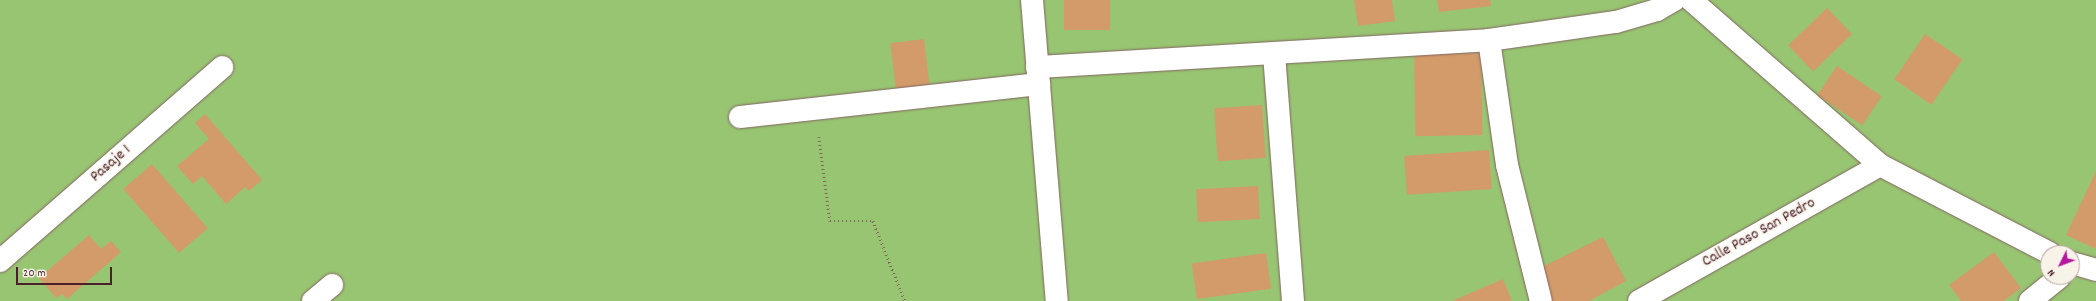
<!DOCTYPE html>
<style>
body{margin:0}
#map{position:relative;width:2096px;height:301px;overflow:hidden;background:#eee6ca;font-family:Dekko,sans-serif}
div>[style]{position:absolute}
.green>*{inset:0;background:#98c572}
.building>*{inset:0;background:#d39b6a;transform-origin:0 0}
.path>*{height:2.5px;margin-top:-1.25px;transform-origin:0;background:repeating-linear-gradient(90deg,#836563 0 1px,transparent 0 4px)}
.roads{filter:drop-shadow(0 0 1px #836563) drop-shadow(0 0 1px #836563)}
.street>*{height:22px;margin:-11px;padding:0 11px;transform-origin:11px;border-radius:11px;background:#fff}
span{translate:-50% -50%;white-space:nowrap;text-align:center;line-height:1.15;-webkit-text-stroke:3.5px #f7f3e8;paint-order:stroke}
.street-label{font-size:16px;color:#4a1f2b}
.north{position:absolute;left:2040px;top:245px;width:40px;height:40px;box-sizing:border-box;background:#f7f3e8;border:1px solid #b29e9c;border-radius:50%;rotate:228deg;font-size:11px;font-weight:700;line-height:16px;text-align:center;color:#4a1f2b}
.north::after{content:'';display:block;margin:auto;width:14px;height:18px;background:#b5179e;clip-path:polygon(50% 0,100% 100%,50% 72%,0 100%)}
.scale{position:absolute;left:16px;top:267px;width:96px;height:18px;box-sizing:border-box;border:2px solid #4a1f2b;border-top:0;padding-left:5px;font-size:12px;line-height:14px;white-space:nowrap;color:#4a1f2b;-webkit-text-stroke:3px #f7f3e8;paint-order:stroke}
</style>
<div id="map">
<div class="green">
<i style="clip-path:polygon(evenodd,0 0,2096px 0,2096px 301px,0 301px,0 0,2048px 253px,2072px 253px,2072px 277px,2048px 277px,2048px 253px)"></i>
</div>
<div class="building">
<i style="left:1064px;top:0;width:46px;height:30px"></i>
<i style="clip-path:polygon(1354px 0,1392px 0,1395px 21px,1358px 26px)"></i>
<i style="clip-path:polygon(1437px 0,1490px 0,1491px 6px,1439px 12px)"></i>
<i style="left:1827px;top:8px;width:36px;height:54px;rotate:46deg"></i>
<i style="left:1925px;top:34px;width:45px;height:55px;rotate:34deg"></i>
<i style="left:924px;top:39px;width:48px;height:34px;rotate:83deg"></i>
<i style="left:1481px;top:53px;width:82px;height:67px;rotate:89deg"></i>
<i style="left:1837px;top:66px;width:54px;height:35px;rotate:34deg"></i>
<i style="left:1262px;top:105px;width:53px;height:48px;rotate:86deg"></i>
<i style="clip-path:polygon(205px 114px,262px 180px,249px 191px,245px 187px,226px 204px,202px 176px,193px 184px,177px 166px,209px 139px,195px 123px)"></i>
<i style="left:1489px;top:150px;width:39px;height:85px;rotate:86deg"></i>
<i style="left:152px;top:164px;width:85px;height:38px;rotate:49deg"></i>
<i style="clip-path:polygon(2096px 171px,2096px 249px,2066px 235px)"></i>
<i style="left:1258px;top:186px;width:33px;height:62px;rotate:87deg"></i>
<i style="clip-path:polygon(89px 235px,101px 249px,111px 241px,121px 252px,67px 299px,62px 294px,56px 298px,39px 278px)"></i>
<i style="clip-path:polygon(1603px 237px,1626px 281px,1589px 301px,1551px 301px,1542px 267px)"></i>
<i style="clip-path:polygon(1994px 252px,2021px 288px,2004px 301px,1961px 301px,1949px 285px)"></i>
<i style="left:1266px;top:253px;width:36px;height:75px;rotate:82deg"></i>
<i style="clip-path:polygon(1503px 279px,1512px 301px,1452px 301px)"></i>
</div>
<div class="path">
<i style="left:819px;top:137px;width:85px;rotate:82.5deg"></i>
<i style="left:830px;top:221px;width:43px"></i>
<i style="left:873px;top:221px;width:86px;rotate:68.2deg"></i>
</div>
<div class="roads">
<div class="street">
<i style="left:1032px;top:0;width:302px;rotate:85.3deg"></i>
<i style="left:1691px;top:0;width:251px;rotate:41.1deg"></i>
<i style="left:1880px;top:165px;width:191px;rotate:27.4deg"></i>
<i style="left:1489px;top:40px;width:126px;rotate:81.8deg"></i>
<i style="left:1507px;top:165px;width:140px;rotate:76deg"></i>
<i style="left:1274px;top:54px;width:248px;rotate:85.6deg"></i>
<i style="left:1037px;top:67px;width:453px;rotate:-3.4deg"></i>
<i style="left:1489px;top:40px;width:128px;rotate:-8.1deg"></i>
<i style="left:1616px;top:22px;width:43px;rotate:-16.3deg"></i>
<i style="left:1657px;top:10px;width:20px;rotate:-30deg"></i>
<i style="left:740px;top:117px;width:301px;rotate:-6.3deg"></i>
<i style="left:0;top:261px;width:295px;rotate:-41.1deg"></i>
<i style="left:2072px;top:263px;width:25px;rotate:16deg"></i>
<i style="left:313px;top:301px;width:25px;rotate:-40deg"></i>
<i style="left:1639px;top:301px;width:277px;rotate:-29.4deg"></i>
<i style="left:2030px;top:301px;width:38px;rotate:-39deg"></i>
</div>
</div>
<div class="street-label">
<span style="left:111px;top:164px;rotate:-41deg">Pasaje 1</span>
<span style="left:1759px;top:233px;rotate:-29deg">Calle Paso San Pedro</span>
</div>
<div class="north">N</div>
<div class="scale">20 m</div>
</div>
